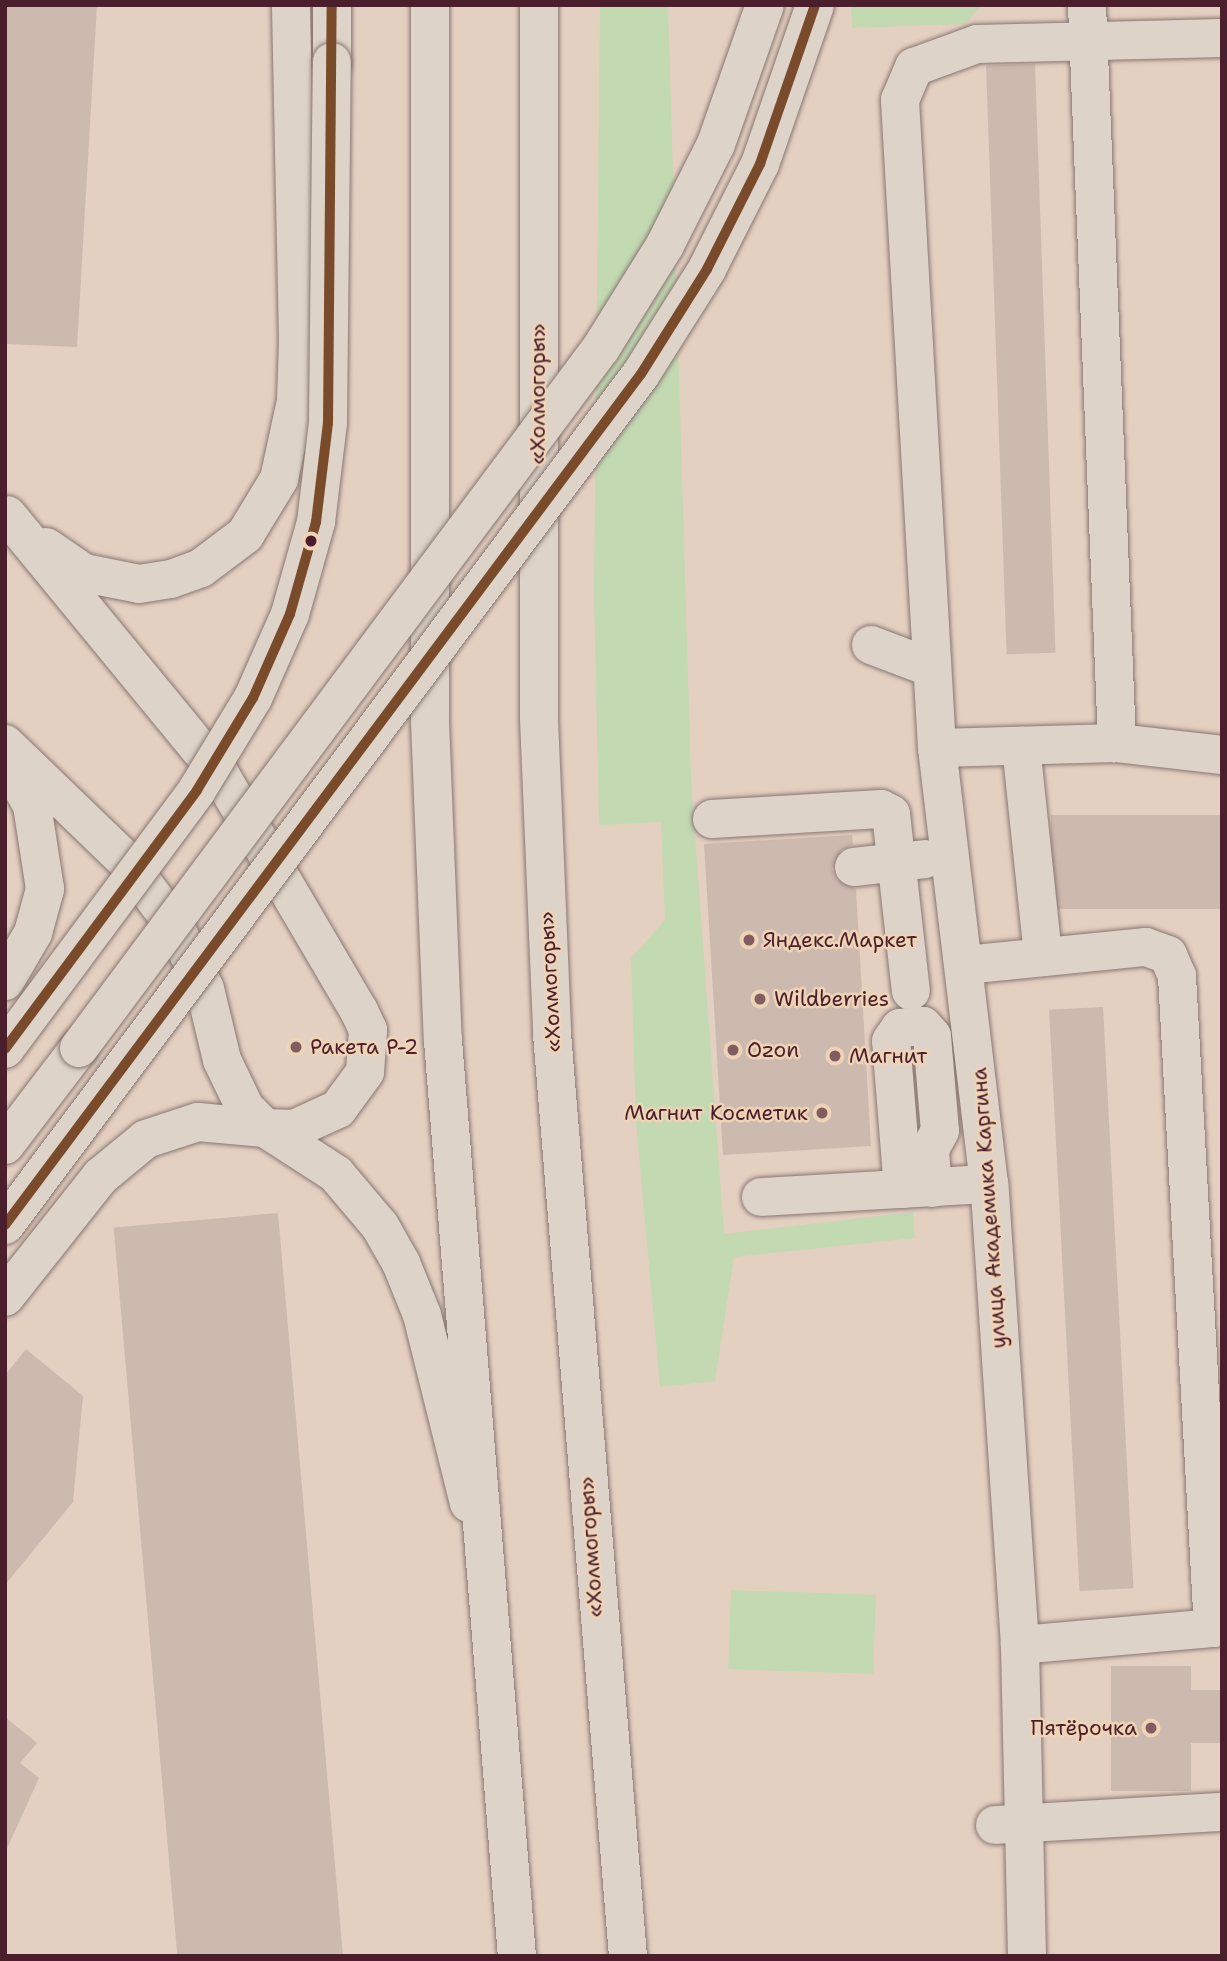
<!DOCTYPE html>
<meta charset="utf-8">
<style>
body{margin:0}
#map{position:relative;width:1227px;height:1961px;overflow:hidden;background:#e4d0c1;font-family:"Shantell Sans",sans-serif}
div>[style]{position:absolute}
.green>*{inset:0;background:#c2d9b2;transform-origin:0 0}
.building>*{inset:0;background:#cdbaaf;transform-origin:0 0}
.roads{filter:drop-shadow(0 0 2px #887672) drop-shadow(0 0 2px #887672)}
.minor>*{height:38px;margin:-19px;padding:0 19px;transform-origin:19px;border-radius:19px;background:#ddd3c8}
.major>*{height:38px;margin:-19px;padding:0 19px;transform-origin:19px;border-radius:19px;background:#ddd3c8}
.highway>*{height:38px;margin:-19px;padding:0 19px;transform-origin:19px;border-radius:19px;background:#ddd3c8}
.bridges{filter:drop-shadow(0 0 2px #887672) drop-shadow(0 0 2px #887672)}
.major-bridge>*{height:38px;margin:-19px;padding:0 19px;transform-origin:19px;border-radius:19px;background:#ddd3c8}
.bus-1>*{height:10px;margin:-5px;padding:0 5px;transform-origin:5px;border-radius:5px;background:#7a4b2a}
.dots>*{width:19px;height:19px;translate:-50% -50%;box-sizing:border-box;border:4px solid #efd3b6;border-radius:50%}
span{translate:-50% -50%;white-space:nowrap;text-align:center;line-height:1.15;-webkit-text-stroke:5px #efd3b6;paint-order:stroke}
.street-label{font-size:21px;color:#4a1f2b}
.poi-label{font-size:21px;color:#4a1f2b}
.left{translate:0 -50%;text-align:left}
.right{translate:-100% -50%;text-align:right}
.frame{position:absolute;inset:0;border:7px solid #4a1f2b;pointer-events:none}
</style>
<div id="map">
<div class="green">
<i style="clip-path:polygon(600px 5px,668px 5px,691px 779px,724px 1234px,913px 1212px,915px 1238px,734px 1257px,715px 1381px,660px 1387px,636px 1123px,631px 958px,665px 920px,661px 822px,599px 825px,594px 593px)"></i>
<i style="clip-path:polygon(851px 5px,982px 5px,965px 24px,852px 28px)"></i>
<i style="left:731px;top:1590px;width:145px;height:79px;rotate:2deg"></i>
</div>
<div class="building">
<i style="clip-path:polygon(5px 5px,97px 5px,77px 347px,5px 344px)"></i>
<i style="left:1035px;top:64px;width:589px;height:49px;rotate:88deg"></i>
<i style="left:1222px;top:815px;width:94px;height:171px;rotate:90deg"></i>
<i style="clip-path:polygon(852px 835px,853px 845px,841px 850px,832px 869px,837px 880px,856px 889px,871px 1146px,723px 1155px,704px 844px)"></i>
<i style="left:1103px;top:1007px;width:582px;height:54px;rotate:87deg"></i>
<i style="left:278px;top:1213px;width:746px;height:165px;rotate:85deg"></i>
<i style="clip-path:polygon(26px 1349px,83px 1396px,73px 1502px,5px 1585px,5px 1375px)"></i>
<i style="clip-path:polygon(1111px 1666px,1191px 1666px,1191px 1690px,1222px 1690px,1222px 1743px,1191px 1743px,1191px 1791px,1111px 1791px)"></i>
<i style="clip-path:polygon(5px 1717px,37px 1743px,20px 1763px,39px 1778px,5px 1853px)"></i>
</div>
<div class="roads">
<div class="minor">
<i style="left:1087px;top:5px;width:739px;rotate:87.67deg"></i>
<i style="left:46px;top:547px;width:46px;rotate:34.4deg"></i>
<i style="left:84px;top:573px;width:56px;rotate:11.3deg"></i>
<i style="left:139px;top:584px;width:32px;rotate:-9deg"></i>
<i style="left:171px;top:579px;width:32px;rotate:-20deg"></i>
<i style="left:201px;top:568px;width:55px;rotate:-36.9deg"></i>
<i style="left:245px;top:535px;width:66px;rotate:-58.7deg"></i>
<i style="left:279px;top:479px;width:80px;rotate:-77.7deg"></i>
<i style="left:296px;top:401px;width:60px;rotate:-88.1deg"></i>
<i style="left:298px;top:341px;width:336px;rotate:-91.2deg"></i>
<i style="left:871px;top:645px;width:65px;rotate:20.7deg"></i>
<i style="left:5px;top:744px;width:170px;rotate:44deg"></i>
<i style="left:127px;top:862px;width:80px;rotate:53.1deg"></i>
<i style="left:175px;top:926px;width:70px;rotate:64.5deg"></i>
<i style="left:205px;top:989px;width:73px;rotate:76.5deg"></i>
<i style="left:222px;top:1060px;width:53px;rotate:64.4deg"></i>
<i style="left:245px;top:1108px;width:28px;rotate:45deg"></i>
<i style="left:265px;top:1128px;width:29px;rotate:2deg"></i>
<i style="left:294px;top:1129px;width:48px;rotate:-24.4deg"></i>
<i style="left:338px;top:1109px;width:46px;rotate:-53.9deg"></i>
<i style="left:365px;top:1072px;width:42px;rotate:-85.9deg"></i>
<i style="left:368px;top:1030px;width:21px;rotate:-115deg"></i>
<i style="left:359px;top:1011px;width:275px;rotate:-120.4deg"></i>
<i style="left:220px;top:774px;width:335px;rotate:-129.4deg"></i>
<i style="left:1021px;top:746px;width:212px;rotate:84deg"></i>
<i style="left:937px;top:748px;width:649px;rotate:-93.27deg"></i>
<i style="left:900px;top:100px;width:36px;rotate:-67deg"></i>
<i style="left:914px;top:67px;width:67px;rotate:-20.1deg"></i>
<i style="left:977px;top:44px;width:245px;rotate:-1.4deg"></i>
<i style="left:712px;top:819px;width:169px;rotate:-3.4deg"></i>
<i style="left:881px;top:809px;width:11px;rotate:27deg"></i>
<i style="left:891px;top:814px;width:178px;rotate:83.6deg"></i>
<i style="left:854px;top:867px;width:71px;rotate:-6.4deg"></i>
<i style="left:965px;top:965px;width:182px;rotate:-5.7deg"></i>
<i style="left:1146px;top:947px;width:23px;rotate:20deg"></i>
<i style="left:1168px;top:955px;width:23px;rotate:67deg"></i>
<i style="left:1177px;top:976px;width:653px;rotate:86.84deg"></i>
<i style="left:1213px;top:1628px;width:194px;rotate:175deg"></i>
<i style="left:5px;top:981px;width:56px;rotate:-59.7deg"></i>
<i style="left:33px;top:933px;width:46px;rotate:-74.7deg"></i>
<i style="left:45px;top:889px;width:85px;rotate:-98.8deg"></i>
<i style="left:32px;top:805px;width:48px;rotate:-119.7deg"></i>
<i style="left:903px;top:1189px;width:148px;rotate:-94.6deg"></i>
<i style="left:891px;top:1041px;width:16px;rotate:-55deg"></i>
<i style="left:900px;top:1028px;width:23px;rotate:-5deg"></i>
<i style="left:923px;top:1026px;width:13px;rotate:48deg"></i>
<i style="left:932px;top:1036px;width:95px;rotate:85.2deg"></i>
<i style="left:940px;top:1131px;width:21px;rotate:119deg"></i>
<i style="left:930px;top:1149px;width:39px;rotate:86deg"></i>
<i style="left:761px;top:1197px;width:228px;rotate:-3.3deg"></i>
<i style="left:995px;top:1825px;width:227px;rotate:-3.3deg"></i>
<i style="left:1027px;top:1956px;width:311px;rotate:-91.3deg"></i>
<i style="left:1020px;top:1645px;width:462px;rotate:-93.8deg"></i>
<i style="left:989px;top:1184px;width:439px;rotate:-96.8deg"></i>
<i style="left:937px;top:748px;width:180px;rotate:-1.6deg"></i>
<i style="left:1117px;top:743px;width:106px;rotate:6.5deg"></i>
</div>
<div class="major">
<i style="left:332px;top:62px;width:57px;rotate:-90deg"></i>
<i style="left:5px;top:1145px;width:122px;rotate:-52.7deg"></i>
<i style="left:5px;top:1297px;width:154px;rotate:-51.6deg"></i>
<i style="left:101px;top:1176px;width:58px;rotate:-39.4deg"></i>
<i style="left:146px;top:1139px;width:55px;rotate:-18.1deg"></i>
<i style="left:198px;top:1122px;width:67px;rotate:5.1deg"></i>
<i style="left:265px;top:1128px;width:85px;rotate:32.9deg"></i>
<i style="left:336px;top:1174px;width:68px;rotate:49.8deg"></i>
<i style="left:380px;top:1226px;width:43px;rotate:60.4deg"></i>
<i style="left:401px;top:1263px;width:56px;rotate:68deg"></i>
<i style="left:422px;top:1315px;width:194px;rotate:76deg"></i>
</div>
<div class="highway">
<i style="left:430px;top:5px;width:717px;rotate:90deg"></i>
<i style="left:430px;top:722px;width:319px;rotate:87.7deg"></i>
<i style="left:443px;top:1041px;width:918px;rotate:85.38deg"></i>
<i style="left:539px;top:5px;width:714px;rotate:90deg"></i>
<i style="left:539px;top:719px;width:315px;rotate:87.6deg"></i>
<i style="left:552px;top:1034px;width:925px;rotate:85.29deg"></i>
</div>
</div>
<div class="bridges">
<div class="major-bridge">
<i style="left:79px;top:1048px;width:873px;rotate:-53.29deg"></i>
<i style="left:601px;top:348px;width:121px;rotate:-58.1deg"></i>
<i style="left:665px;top:245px;width:113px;rotate:-63.2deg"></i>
<i style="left:716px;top:144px;width:147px;rotate:-70.6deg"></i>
<i style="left:5px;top:1049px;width:322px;rotate:-53.4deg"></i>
<i style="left:197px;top:790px;width:108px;rotate:-58.7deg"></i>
<i style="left:253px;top:698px;width:92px;rotate:-66.2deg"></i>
<i style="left:290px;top:614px;width:96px;rotate:-74.2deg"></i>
<i style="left:316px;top:522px;width:100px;rotate:-83.1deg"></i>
<i style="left:328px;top:423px;width:361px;rotate:-89.4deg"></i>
<i style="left:5px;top:1225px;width:1062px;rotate:-53.23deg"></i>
<i style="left:641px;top:374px;width:124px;rotate:-57.8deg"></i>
<i style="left:707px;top:269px;width:118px;rotate:-63.2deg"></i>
<i style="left:760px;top:164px;width:168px;rotate:-70.9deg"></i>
</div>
</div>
<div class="bus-1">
<i style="left:5px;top:1049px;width:322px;rotate:-53.4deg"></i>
<i style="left:197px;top:790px;width:108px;rotate:-58.7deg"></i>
<i style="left:253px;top:698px;width:92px;rotate:-66.2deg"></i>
<i style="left:290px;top:614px;width:96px;rotate:-74.2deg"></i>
<i style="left:316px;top:522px;width:100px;rotate:-83.1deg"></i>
<i style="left:328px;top:423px;width:418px;rotate:-89.5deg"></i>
<i style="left:5px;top:1225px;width:1062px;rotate:-53.23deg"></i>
<i style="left:641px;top:374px;width:124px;rotate:-57.8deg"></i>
<i style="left:707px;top:269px;width:118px;rotate:-63.2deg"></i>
<i style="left:760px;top:164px;width:168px;rotate:-70.9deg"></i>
</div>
<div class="dots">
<i style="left:311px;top:541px;background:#4a1f2b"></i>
<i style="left:749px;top:940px;background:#805d60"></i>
<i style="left:760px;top:999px;background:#805d60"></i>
<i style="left:296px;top:1047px;background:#805d60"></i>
<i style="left:733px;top:1050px;background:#805d60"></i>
<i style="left:835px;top:1056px;background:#805d60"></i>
<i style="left:822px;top:1113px;background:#805d60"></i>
<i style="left:1151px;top:1728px;background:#805d60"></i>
</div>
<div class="street-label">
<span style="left:538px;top:394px;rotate:-90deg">«Холмогоры»</span>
<span style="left:550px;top:982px;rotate:-93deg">«Холмогоры»</span>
<span style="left:989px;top:1208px;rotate:-94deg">улица Академика Каргина</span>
<span style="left:591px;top:1547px;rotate:-94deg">«Холмогоры»</span>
</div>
<div class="poi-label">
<span class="left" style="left:763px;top:940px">Яндекс.Маркет</span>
<span class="left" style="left:774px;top:999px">Wildberries</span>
<span class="left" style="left:310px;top:1047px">Ракета Р-2</span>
<span class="left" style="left:747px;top:1050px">Ozon</span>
<span class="left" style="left:849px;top:1056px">Магнит</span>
<span class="right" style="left:808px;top:1113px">Магнит Косметик</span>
<span class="right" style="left:1137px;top:1728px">Пятёрочка</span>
</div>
<div class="frame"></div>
</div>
